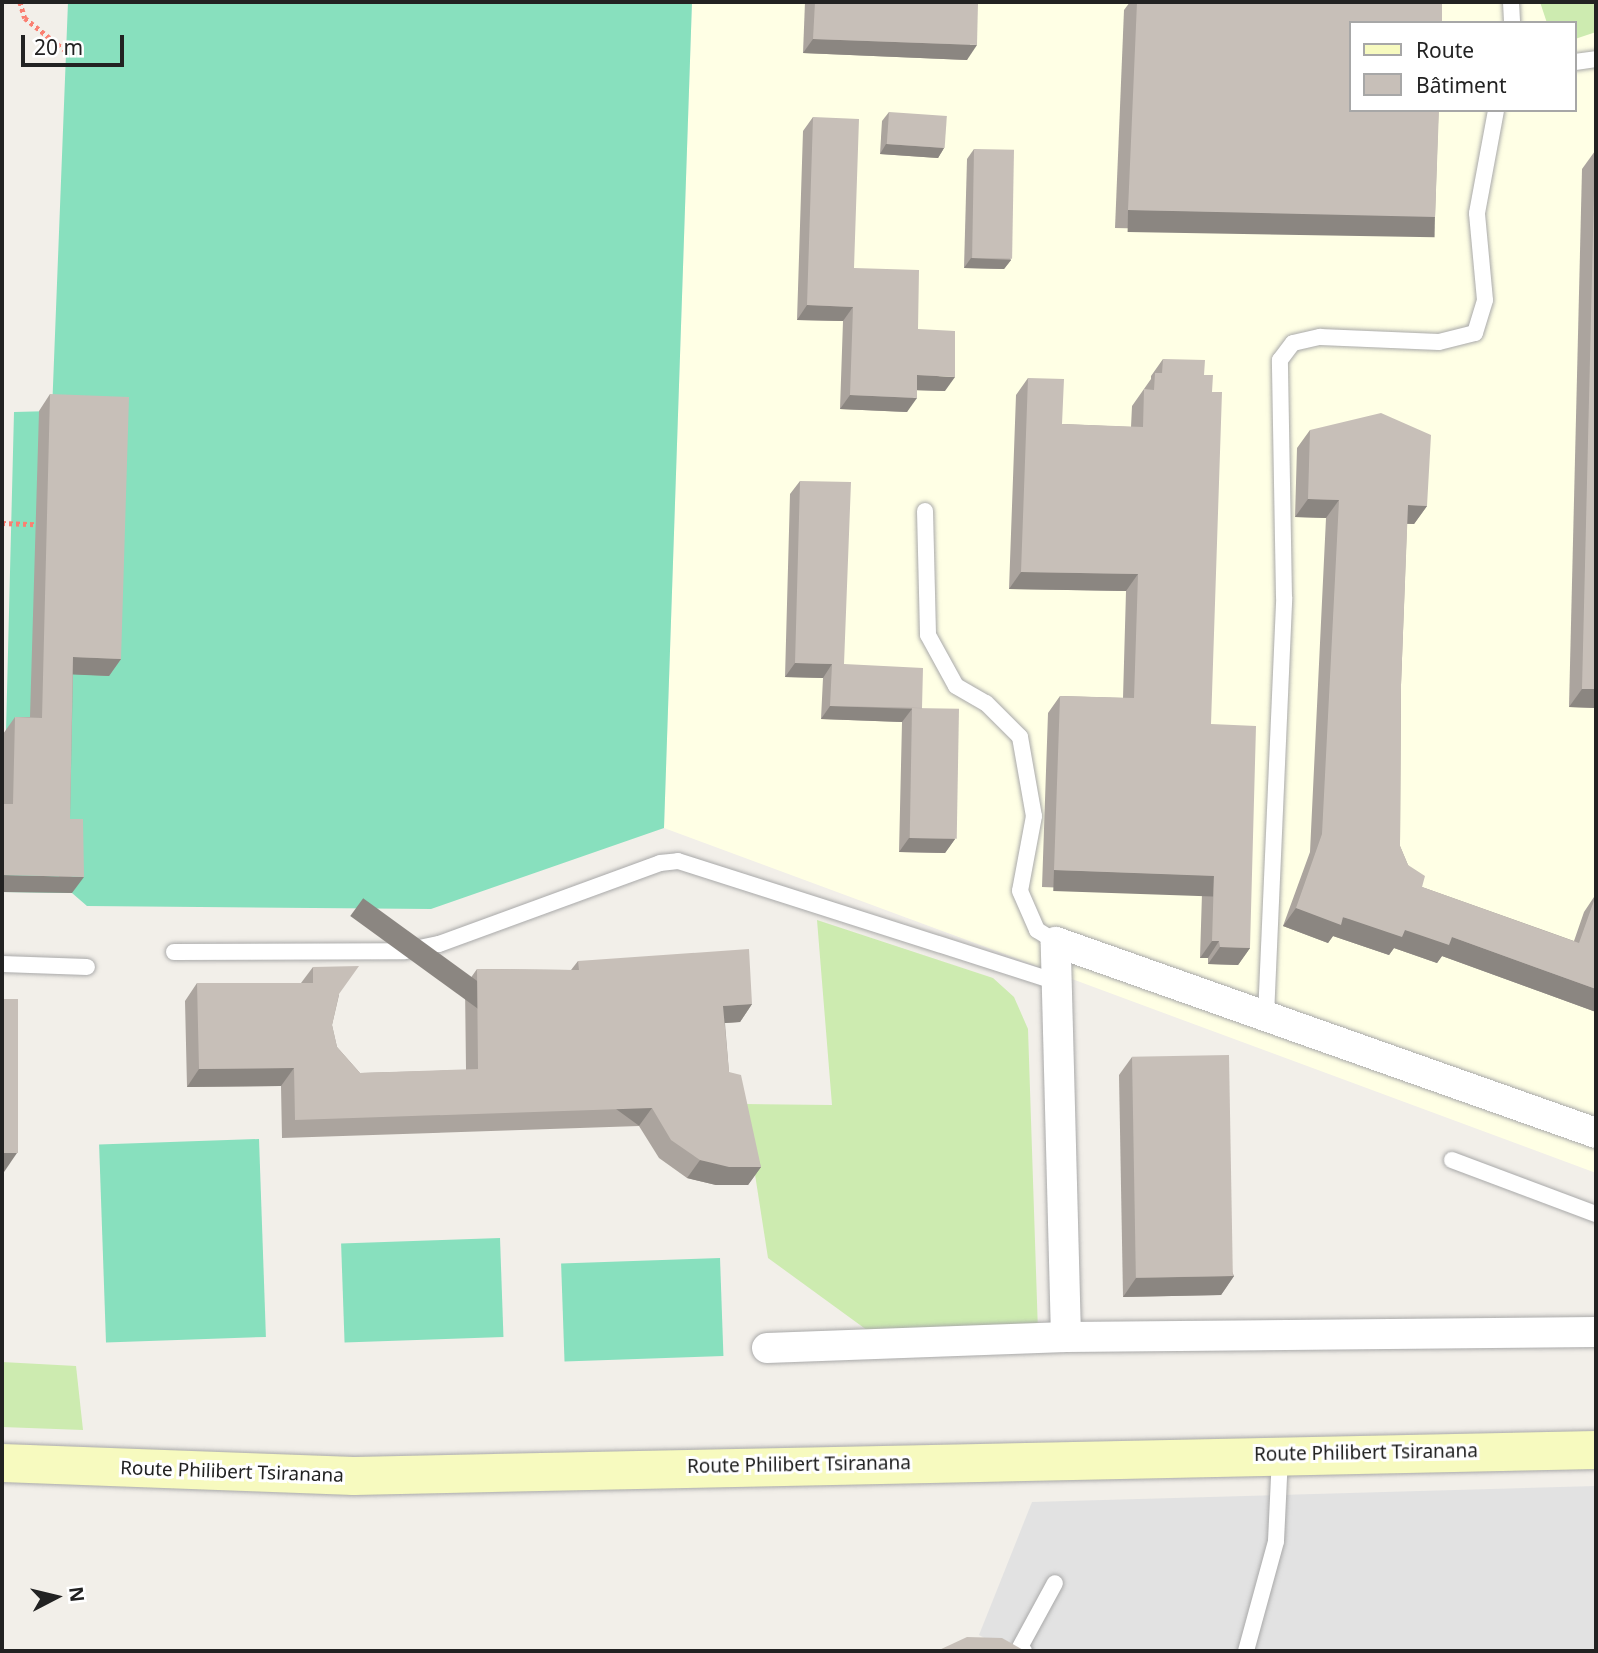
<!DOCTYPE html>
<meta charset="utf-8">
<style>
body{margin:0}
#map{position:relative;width:1598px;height:1653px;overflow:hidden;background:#f2efe9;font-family:"Noto Sans",sans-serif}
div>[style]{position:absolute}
.education>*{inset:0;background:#ffffe5}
.grass>*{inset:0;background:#cdebb0}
.pitch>*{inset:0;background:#88e0be;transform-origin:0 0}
.parking>*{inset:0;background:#e2e2e2}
.path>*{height:4.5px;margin-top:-2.25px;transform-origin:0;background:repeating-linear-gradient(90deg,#fa8072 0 3.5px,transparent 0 7px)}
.roads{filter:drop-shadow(0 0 2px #a9a9a9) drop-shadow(0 0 2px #a9a9a9)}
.lane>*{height:16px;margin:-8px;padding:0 8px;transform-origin:8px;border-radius:8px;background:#fff}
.street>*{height:30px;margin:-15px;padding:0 15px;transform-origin:15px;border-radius:15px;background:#fff}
.secondary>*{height:38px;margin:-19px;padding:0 19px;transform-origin:19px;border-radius:19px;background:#f7fabf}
.wall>*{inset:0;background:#aba49e}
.shaded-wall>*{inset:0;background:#8b8681;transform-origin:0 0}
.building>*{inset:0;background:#c7bfb8;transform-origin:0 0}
span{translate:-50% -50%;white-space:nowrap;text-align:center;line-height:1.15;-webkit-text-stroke:6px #fff;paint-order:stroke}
.street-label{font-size:19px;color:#222}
.frame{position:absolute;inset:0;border:4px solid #222;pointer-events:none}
.legend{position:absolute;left:1349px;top:21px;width:228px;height:91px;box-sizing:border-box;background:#fff;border:2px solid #a7a7a7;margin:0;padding:9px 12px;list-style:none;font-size:21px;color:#222}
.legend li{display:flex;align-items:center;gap:14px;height:35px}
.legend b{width:35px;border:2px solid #a7a7a7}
.north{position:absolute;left:21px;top:1562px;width:70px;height:70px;-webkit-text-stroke:5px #fff;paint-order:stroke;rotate:83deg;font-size:19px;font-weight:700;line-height:28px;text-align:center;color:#222}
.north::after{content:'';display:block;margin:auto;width:24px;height:32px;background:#222;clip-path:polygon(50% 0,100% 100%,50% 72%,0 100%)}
.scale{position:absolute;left:21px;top:35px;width:103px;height:32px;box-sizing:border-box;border:4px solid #222;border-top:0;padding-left:9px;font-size:21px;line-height:24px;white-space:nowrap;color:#222;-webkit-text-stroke:5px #fff;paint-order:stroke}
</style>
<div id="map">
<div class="education">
<i style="clip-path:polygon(evenodd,692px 2px,1596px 2px,1596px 1173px,664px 828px,692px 2px,1351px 23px,1575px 23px,1575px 110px,1351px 110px,1351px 23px)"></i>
</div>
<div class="grass">
<i style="clip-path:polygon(1540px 2px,1596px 2px,1596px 32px,1575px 39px,1575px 23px,1547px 23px)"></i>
<i style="clip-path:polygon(817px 920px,993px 978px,1014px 997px,1028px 1029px,1038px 1332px,871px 1333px,768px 1258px,744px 1104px,832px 1105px)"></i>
<i style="clip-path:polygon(2px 1362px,76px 1366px,83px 1430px,2px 1427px)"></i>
</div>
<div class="pitch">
<i style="clip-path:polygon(68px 2px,692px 2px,664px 828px,431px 909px,87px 906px,72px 893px,2px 892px,14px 412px,52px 411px)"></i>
<i style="left:259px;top:1139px;width:198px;height:160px;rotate:88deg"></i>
<i style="left:500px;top:1238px;width:99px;height:159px;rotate:88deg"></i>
<i style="left:720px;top:1258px;width:98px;height:159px;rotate:88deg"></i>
</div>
<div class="parking">
<i style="clip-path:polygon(1596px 1486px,1596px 1651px,1008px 1651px,979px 1635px,1032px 1502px)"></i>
</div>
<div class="path">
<i style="left:20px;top:2px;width:17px;rotate:73deg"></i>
<i style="left:25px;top:18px;width:53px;rotate:38.8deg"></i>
<i style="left:2px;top:523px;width:34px;rotate:2deg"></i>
</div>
<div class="roads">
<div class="lane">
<i style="left:1511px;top:2px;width:21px;rotate:87deg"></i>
<i style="left:1575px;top:62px;width:21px;rotate:-8deg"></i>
<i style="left:925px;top:511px;width:124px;rotate:88.6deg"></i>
<i style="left:928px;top:635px;width:58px;rotate:61.2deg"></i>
<i style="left:956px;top:686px;width:34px;rotate:30deg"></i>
<i style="left:986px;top:703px;width:48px;rotate:45deg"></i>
<i style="left:1020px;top:737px;width:80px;rotate:80deg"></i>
<i style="left:1034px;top:816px;width:76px;rotate:100.6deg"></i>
<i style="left:1020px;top:891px;width:43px;rotate:66.4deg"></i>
<i style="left:1037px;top:930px;width:22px;rotate:32deg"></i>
<i style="left:174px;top:952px;width:231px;rotate:-0.2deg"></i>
<i style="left:405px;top:951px;width:35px;rotate:-12deg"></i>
<i style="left:439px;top:944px;width:235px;rotate:-20.1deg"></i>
<i style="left:660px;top:863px;width:18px;rotate:-6deg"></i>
<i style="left:678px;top:861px;width:398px;rotate:17.7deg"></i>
<i style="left:2px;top:964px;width:85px;rotate:2deg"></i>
<i style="left:1266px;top:1016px;width:419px;rotate:-87.5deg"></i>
<i style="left:1284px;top:597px;width:237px;rotate:-91deg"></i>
<i style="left:1280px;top:360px;width:21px;rotate:-53deg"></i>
<i style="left:1293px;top:343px;width:28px;rotate:-13deg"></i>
<i style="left:1320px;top:337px;width:119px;rotate:2.4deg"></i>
<i style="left:1439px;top:342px;width:37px;rotate:-14deg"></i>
<i style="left:1475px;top:333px;width:34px;rotate:-73deg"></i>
<i style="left:1485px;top:300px;width:87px;rotate:-95.3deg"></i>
<i style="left:1477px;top:213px;width:105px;rotate:-79.5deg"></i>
<i style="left:1452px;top:1160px;width:154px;rotate:20.6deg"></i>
<i style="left:1024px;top:1651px;width:5px;rotate:-158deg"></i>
<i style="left:1019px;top:1649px;width:75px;rotate:-61.4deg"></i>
<i style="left:1246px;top:1651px;width:114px;rotate:-74.7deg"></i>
<i style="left:1276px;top:1541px;width:85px;rotate:-87.3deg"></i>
</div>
<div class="street">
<i style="left:1066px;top:1337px;width:395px;rotate:-91.5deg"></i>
<i style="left:1056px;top:942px;width:573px;rotate:19.48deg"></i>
<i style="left:767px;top:1348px;width:299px;rotate:-2.1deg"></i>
<i style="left:1066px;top:1337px;width:530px;rotate:-0.54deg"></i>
</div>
<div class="secondary">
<i style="left:2px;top:1463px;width:352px;rotate:2.1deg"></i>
<i style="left:354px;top:1476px;width:1242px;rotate:-1.2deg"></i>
</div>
</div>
<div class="wall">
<i style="clip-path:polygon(805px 2px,978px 2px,967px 60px,803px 53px)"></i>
<i style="clip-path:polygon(1130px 2px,1442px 2px,1435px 217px,1422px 235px,1115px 228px,1124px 10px)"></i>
<i style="clip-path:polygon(889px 112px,944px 148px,938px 158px,880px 154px,882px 121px)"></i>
<i style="clip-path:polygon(813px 117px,854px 268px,918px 329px,945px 391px,917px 390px,907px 412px,840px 409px,843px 321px,797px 320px,803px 131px)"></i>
<i style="clip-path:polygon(974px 149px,1011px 260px,1004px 269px,964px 268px,967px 159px)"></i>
<i style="clip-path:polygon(1595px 151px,1596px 151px,1596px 708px,1569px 707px,1582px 169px)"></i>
<i style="clip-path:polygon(1163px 359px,1204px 375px,1211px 724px,1250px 948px,1238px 965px,1208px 964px,1208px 958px,1200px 958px,1202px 893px,1042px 887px,1048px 713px,1060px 696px,1123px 698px,1126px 591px,1009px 589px,1016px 395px,1028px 378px,1062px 424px,1131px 427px,1132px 406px,1151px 379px,1151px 376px)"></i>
<i style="clip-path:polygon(50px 394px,121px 659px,109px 676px,73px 674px,70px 819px,72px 893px,2px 804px,3px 734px,15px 717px,30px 717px,39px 411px)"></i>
<i style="clip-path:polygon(1310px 430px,1427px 506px,1414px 524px,1407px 524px,1401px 685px,1400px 846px,1408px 865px,1422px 887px,1574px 941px,1584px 912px,1596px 894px,1596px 1012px,1442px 956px,1437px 963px,1394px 948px,1389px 955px,1333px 936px,1328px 943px,1283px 926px,1310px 852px,1326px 518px,1295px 517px,1297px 448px)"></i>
<i style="clip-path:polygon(800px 481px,844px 664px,922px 708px,955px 839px,945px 853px,899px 852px,902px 722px,821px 719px,823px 678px,785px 677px,790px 494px)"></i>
<i style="clip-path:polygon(578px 961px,752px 1004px,740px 1022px,725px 1023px,729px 1072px,761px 1167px,748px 1185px,716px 1185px,687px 1178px,659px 1158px,639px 1126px,282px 1138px,281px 1086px,187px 1087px,185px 1001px,197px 983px,301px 983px,313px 967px,339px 995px,332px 1025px,337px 1047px,360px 1073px,466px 1070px,465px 986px,477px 969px,571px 970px)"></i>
<i style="clip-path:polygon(1132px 1057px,1234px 1276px,1221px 1295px,1123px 1297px,1119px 1075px)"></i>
</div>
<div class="shaded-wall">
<i style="clip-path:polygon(813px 39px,977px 45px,967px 60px,803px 53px)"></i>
<i style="clip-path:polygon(886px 144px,944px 148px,938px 158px,880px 154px)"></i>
<i style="left:1128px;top:210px;width:307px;height:22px;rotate:1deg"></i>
<i style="clip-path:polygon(971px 258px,1011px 260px,1004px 269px,964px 268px)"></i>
<i style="clip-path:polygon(807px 305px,853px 307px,843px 321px,797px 320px)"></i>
<i style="clip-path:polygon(917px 375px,955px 377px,945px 391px,907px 390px)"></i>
<i style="clip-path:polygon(850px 395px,917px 398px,907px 412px,840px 409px)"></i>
<i style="clip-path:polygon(1308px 499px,1339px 500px,1326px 518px,1295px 517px)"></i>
<i style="clip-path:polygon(1408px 505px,1427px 506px,1414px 524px,1395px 523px)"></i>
<i style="clip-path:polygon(1021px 572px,1138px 574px,1126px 591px,1009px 589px)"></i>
<i style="clip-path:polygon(73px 657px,121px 659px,109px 676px,61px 674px)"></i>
<i style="clip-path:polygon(795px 663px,832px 664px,823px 678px,785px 677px)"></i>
<i style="clip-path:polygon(1582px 689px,1596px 689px,1596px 708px,1569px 707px)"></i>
<i style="clip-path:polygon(830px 706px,912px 709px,902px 722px,821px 719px)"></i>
<i style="clip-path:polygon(909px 838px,955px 839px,945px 853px,899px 852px)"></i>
<i style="left:1054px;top:870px;width:160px;height:21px;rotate:2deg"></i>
<i style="clip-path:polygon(2px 875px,84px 877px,72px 893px,2px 892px)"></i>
<i style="clip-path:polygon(1296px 908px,1405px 930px,1452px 937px,1596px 989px,1596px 1012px,1442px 956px,1437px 963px,1394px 948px,1389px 955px,1333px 936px,1328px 943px,1283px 926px)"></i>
<i style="clip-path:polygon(1212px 941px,1219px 941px,1208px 958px,1200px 958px)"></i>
<i style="clip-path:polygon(1220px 947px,1250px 948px,1238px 965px,1208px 964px)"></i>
<i style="clip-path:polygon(752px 1004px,740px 1022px,711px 1024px,723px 1006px)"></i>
<i style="clip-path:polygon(294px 1068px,281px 1086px,187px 1087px,199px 1069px)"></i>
<i style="left:652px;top:1108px;width:22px;height:357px;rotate:126deg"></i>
<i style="clip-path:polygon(2px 1153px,17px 1153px,4px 1172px,2px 1172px)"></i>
<i style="clip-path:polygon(700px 1160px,761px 1167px,748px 1185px,716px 1185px,687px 1178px)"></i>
<i style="clip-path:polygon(1234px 1276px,1221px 1295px,1123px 1297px,1136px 1278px)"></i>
</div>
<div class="building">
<i style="clip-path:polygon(815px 2px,978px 2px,977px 45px,813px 39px)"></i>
<i style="clip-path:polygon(1137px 2px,1442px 2px,1442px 23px,1351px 23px,1351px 110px,1439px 110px,1435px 217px,1128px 210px)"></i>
<i style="left:889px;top:112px;width:58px;height:32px;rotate:4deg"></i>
<i style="clip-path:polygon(813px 117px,859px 119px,854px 268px,919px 270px,918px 329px,955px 331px,955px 377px,917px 375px,917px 398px,850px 395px,853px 307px,807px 305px)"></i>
<i style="left:974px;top:149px;width:40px;height:109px;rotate:1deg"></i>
<i style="clip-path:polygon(1595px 151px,1596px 151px,1596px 689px,1582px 689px)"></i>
<i style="clip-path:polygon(1163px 359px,1205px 360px,1204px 375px,1213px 375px,1212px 392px,1222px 392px,1211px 724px,1256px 726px,1250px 948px,1220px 947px,1219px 941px,1212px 941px,1214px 876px,1054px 870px,1060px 696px,1134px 698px,1138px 574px,1021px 572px,1028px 378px,1064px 379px,1062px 424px,1143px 427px,1144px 389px,1154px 390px,1155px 373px,1162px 373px)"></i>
<i style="clip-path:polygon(50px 394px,129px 397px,121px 659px,73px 657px,70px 819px,83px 819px,84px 877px,2px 875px,2px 804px,13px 804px,15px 717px,42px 718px)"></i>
<i style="clip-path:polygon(1381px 413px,1431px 435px,1427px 506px,1408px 505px,1401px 685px,1400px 846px,1408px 865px,1425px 876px,1422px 887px,1579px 943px,1596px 895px,1596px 989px,1452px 937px,1449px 945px,1405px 930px,1402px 937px,1343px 917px,1341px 925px,1296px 908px,1322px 834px,1339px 500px,1308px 499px,1310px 430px)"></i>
<i style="clip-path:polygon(800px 481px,851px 482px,844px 664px,923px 668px,922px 708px,830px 706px,832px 664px,795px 663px)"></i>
<i style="left:912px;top:708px;width:47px;height:130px;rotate:1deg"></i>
<i style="clip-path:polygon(749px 949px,752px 1004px,723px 1006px,729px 1072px,741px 1075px,761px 1167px,729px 1167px,700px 1160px,671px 1140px,652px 1108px,295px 1120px,294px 1068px,199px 1069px,197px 983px,313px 983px,313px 967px,359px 966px,339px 994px,332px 1025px,337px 1047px,360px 1073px,478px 1069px,477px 969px,579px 970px,578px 961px)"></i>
<i style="left:2px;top:999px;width:16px;height:154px"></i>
<i style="left:1229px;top:1055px;width:221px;height:97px;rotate:89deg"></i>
<i style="clip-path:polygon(967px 1637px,1002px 1638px,1025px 1651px,937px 1651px)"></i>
</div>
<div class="street-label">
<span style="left:1366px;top:1453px;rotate:-1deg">Route Philibert Tsiranana</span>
<span style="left:799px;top:1465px;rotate:-1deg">Route Philibert Tsiranana</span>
<span style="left:232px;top:1472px;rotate:2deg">Route Philibert Tsiranana</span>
</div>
<div class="frame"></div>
<ul class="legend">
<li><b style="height:9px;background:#f7fabf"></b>Route</li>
<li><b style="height:19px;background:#c7bfb8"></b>Bâtiment</li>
</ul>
<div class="north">N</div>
<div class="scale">20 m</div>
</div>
